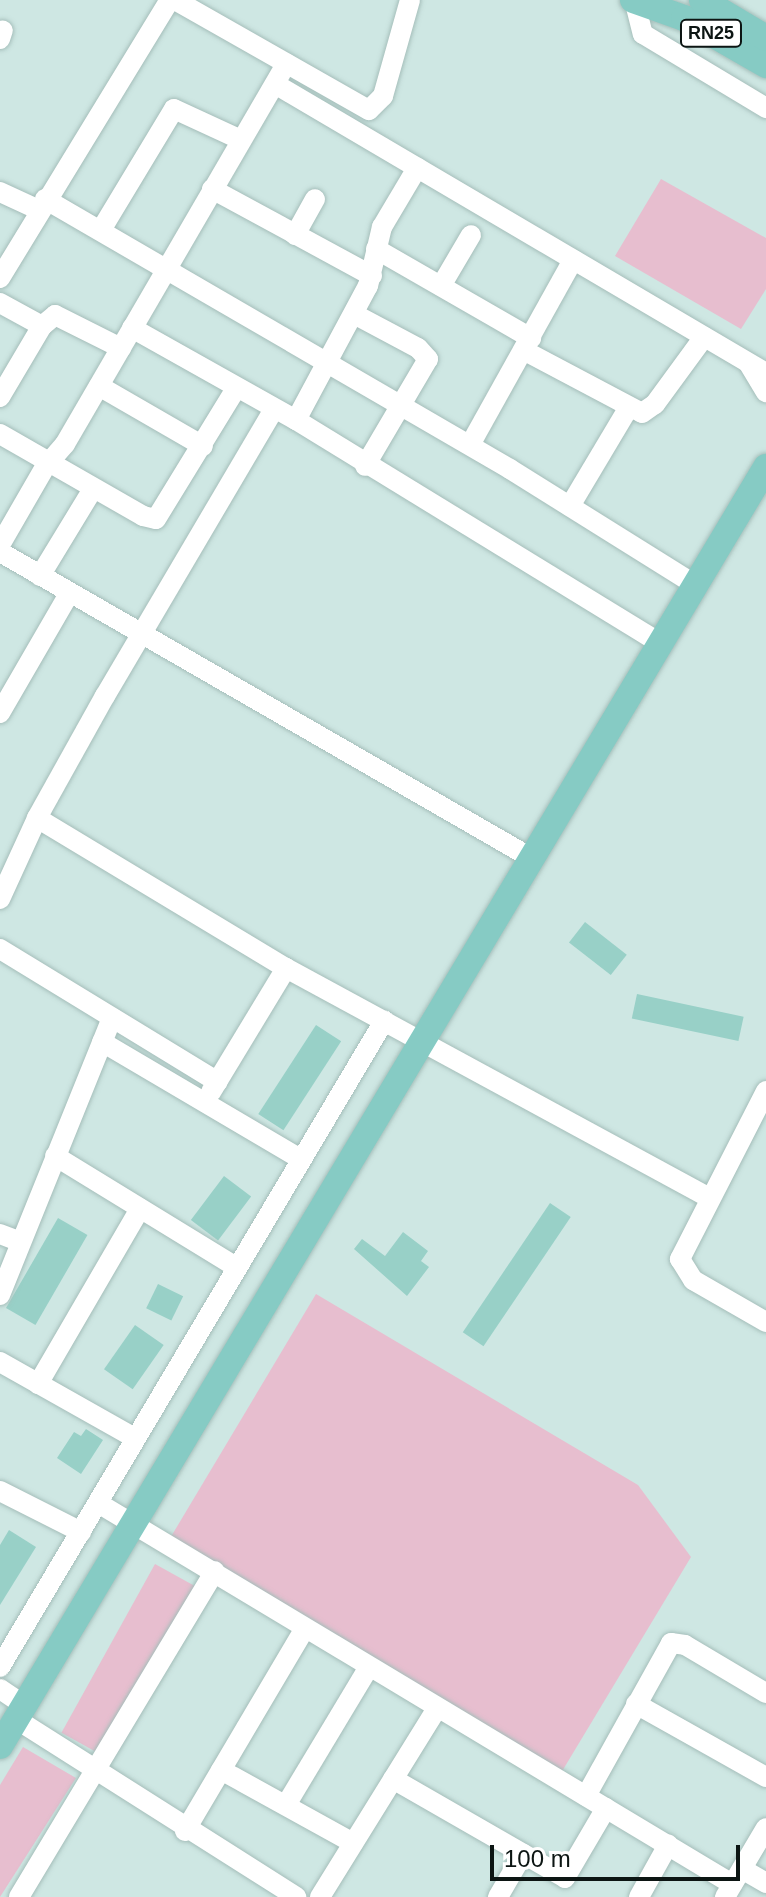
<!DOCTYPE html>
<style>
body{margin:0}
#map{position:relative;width:766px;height:1897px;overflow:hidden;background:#cee7e3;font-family:Helvetica,sans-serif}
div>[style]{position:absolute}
.green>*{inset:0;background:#e7becf;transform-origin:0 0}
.building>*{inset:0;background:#98d0c7;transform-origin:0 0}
.roads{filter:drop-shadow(0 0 2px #a5beba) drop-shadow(0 0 2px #a5beba)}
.minor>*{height:20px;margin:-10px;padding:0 10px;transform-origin:10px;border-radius:10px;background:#fff}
.major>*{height:26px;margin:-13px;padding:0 13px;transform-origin:13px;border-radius:13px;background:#86cbc4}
span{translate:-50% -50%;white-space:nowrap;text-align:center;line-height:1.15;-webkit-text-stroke:6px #fff;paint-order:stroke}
.shield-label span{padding:2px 6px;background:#fff;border:2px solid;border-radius:6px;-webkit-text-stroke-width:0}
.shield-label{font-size:18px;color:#0c1513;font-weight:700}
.scale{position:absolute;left:490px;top:1845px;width:250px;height:36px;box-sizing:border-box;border:4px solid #0c1513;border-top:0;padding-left:10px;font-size:24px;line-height:28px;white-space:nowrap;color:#0c1513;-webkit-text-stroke:6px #fff;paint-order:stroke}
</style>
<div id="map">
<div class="green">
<i style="clip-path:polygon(661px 179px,766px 238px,766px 289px,741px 329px,615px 256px)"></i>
<i style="clip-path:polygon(316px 1294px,638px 1485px,691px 1557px,561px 1773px,169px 1540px)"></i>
<i style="left:155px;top:1564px;width:45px;height:193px;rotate:29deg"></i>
<i style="clip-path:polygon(23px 1747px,76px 1778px,0 1897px,0 1785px)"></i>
</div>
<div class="building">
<i style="left:585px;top:922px;width:53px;height:26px;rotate:38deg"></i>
<i style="left:637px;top:994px;width:109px;height:25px;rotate:12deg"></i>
<i style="left:316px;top:1025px;width:30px;height:106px;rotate:33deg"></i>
<i style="left:224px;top:1176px;width:34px;height:55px;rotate:37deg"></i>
<i style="left:550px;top:1203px;width:25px;height:156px;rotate:34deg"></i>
<i style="left:58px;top:1218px;width:34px;height:104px;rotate:30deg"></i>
<i style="clip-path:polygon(403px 1232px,428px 1251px,421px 1261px,429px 1267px,407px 1296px,354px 1249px,362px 1239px,385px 1256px)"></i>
<i style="left:158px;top:1284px;width:28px;height:27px;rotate:26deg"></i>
<i style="left:135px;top:1325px;width:35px;height:54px;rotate:35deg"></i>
<i style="clip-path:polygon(86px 1429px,103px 1440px,81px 1474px,57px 1458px,74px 1432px,81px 1436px)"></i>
<i style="clip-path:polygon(9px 1530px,36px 1547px,0 1605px,0 1545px)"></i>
</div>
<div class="roads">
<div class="minor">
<i style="left:175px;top:0;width:223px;rotate:29.6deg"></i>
<i style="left:369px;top:110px;width:20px;rotate:-45deg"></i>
<i style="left:383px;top:96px;width:100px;rotate:-74.3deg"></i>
<i style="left:635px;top:3px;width:32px;rotate:76deg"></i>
<i style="left:643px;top:34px;width:144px;rotate:31deg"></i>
<i style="left:0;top:39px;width:9px;rotate:-72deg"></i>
<i style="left:275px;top:84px;width:570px;rotate:30.48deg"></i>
<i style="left:212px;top:189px;width:182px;rotate:28.5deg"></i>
<i style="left:0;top:192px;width:43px;rotate:24.8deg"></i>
<i style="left:45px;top:199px;width:538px;rotate:30.14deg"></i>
<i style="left:510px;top:469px;width:221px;rotate:32deg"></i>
<i style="left:101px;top:230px;width:141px;rotate:-58.9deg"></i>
<i style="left:174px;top:109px;width:74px;rotate:24.8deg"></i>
<i style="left:295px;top:235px;width:41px;rotate:-60.9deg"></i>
<i style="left:376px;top:249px;width:179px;rotate:29.9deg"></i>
<i style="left:0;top:278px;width:326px;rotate:-58.6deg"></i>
<i style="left:441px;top:286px;width:59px;rotate:-59.5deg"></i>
<i style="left:0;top:303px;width:48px;rotate:28.7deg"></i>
<i style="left:354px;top:314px;width:72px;rotate:28deg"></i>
<i style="left:418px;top:348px;width:15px;rotate:48deg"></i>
<i style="left:428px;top:359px;width:124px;rotate:120.5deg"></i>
<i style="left:132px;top:328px;width:188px;rotate:29.3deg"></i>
<i style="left:296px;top:420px;width:428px;rotate:31.5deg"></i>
<i style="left:525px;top:351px;width:132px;rotate:27.9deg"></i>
<i style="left:642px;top:413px;width:16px;rotate:-35deg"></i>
<i style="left:655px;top:404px;width:83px;rotate:-53.8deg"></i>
<i style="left:749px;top:364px;width:33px;rotate:59deg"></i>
<i style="left:99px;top:386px;width:120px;rotate:30deg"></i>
<i style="left:0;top:397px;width:82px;rotate:-59.4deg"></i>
<i style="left:42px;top:326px;width:17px;rotate:-40deg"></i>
<i style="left:55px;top:315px;width:74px;rotate:26.6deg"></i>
<i style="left:296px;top:420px;width:152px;rotate:-61.8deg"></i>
<i style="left:368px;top:286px;width:61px;rotate:-76.7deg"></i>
<i style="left:382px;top:227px;width:69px;rotate:-59.3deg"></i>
<i style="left:0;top:434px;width:165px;rotate:29.8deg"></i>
<i style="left:143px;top:516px;width:13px;rotate:13deg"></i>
<i style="left:156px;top:519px;width:151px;rotate:-58.5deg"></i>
<i style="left:470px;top:445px;width:212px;rotate:-60.9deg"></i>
<i style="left:570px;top:506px;width:115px;rotate:-59.2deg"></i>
<i style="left:0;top:545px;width:90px;rotate:-60deg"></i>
<i style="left:45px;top:467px;width:30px;rotate:-49deg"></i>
<i style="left:65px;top:444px;width:440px;rotate:-59.8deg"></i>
<i style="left:0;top:552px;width:615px;rotate:29.94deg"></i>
<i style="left:40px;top:576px;width:102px;rotate:-58.7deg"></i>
<i style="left:0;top:713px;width:138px;rotate:-59.9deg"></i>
<i style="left:37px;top:818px;width:291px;rotate:31.1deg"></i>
<i style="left:286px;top:968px;width:482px;rotate:28.5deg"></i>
<i style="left:0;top:899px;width:89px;rotate:-65.4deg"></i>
<i style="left:37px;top:818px;width:140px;rotate:-60.9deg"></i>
<i style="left:105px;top:696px;width:333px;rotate:-59.5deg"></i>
<i style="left:0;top:949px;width:255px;rotate:31.4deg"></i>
<i style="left:102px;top:1042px;width:231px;rotate:30.5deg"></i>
<i style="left:766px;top:1091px;width:189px;rotate:117.1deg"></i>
<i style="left:680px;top:1259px;width:25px;rotate:58deg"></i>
<i style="left:693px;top:1280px;width:84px;rotate:29.9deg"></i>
<i style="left:211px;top:1092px;width:145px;rotate:-58.8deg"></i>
<i style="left:55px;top:1156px;width:212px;rotate:31.5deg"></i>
<i style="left:0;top:1234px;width:22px;rotate:21deg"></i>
<i style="left:0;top:1295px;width:299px;rotate:-68deg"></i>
<i style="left:0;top:1362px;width:155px;rotate:29.4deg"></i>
<i style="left:38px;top:1384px;width:203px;rotate:-59.8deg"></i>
<i style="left:0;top:1491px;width:91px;rotate:26.8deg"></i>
<i style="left:98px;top:1503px;width:740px;rotate:31deg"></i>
<i style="left:0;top:1667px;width:752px;rotate:-59.27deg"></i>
<i style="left:0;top:1689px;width:29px;rotate:34deg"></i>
<i style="left:636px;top:1704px;width:149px;rotate:29.3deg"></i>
<i style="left:16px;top:1719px;width:332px;rotate:32.4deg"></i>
<i style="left:221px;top:1770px;width:151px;rotate:28.9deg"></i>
<i style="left:393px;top:1779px;width:198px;rotate:29.9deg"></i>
<i style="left:565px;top:1878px;width:81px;rotate:-59.6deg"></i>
<i style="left:586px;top:1796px;width:175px;rotate:-60.9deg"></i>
<i style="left:671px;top:1643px;width:14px;rotate:8deg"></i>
<i style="left:685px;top:1645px;width:94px;rotate:30.7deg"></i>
<i style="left:286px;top:1805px;width:161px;rotate:-59deg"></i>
<i style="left:185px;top:1831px;width:234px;rotate:-59.4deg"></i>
<i style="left:742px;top:1869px;width:28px;rotate:30deg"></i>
<i style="left:19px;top:1897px;width:380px;rotate:-59deg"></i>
<i style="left:320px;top:1897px;width:222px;rotate:-58.2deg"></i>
<i style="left:498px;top:1897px;width:50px;rotate:-59.8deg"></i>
<i style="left:639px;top:1897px;width:60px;rotate:-60.9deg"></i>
<i style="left:725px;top:1897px;width:80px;rotate:-59.3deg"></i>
</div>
<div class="major">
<i style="left:633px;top:0;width:54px;rotate:19.4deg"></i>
<i style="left:684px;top:18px;width:95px;rotate:29.8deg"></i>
<i style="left:702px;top:0;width:74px;rotate:30.7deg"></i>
<i style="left:0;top:1746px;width:1491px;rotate:-59.08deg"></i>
</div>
</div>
<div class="shield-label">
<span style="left:711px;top:33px">RN25</span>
</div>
<div class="scale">100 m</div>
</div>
